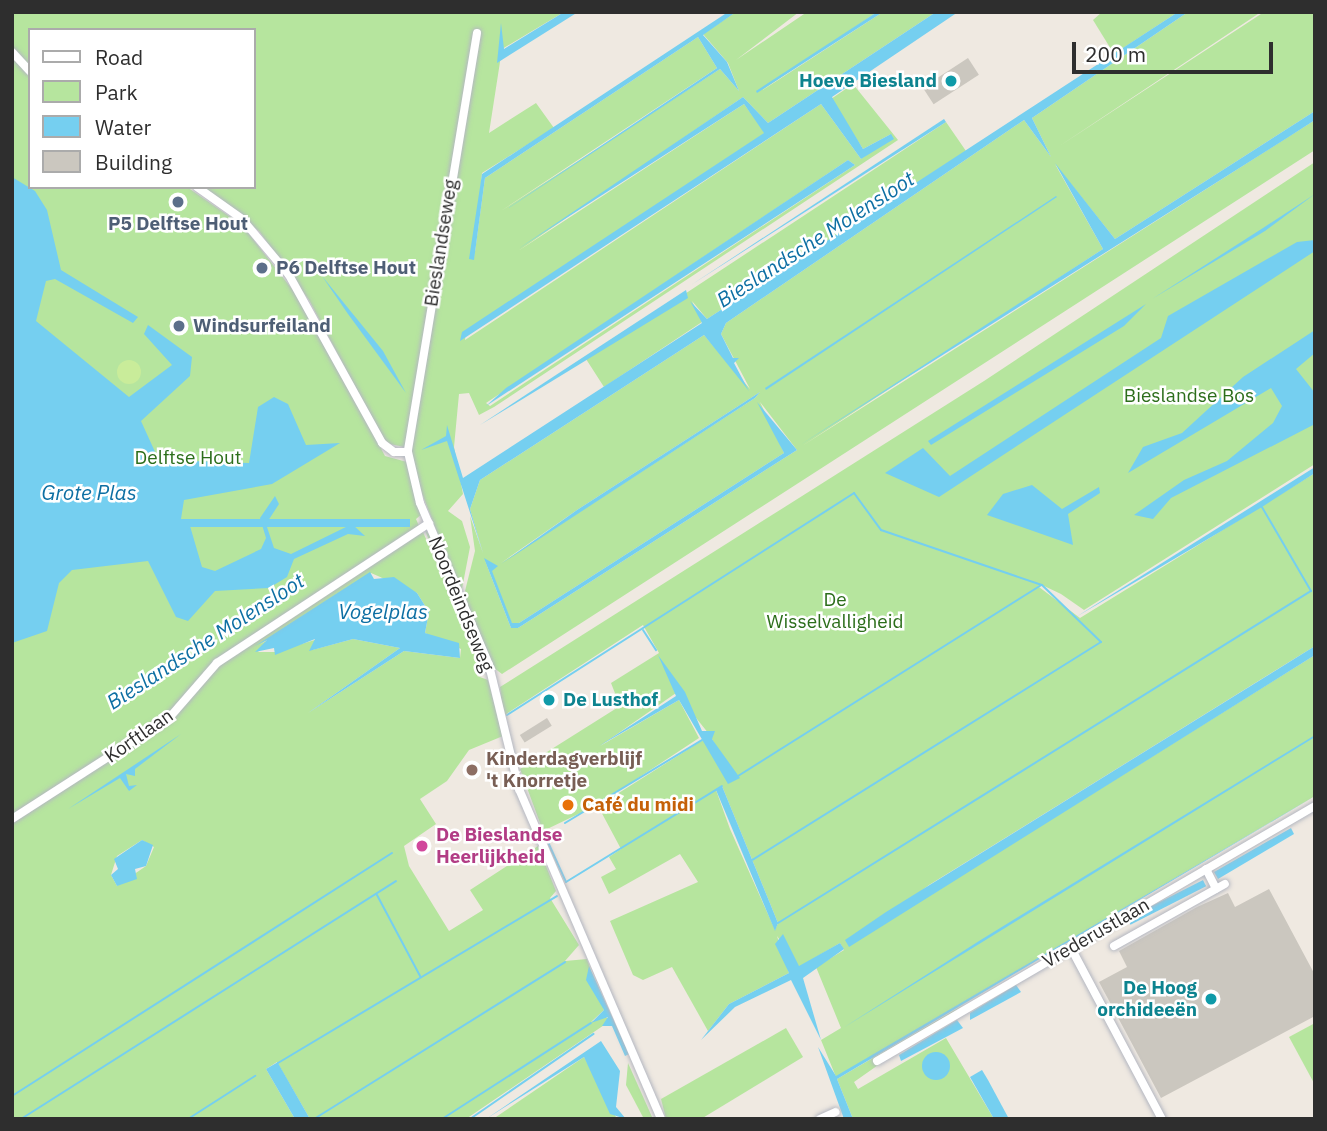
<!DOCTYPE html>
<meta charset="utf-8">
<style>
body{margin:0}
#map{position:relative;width:1327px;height:1131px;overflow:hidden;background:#efe9e1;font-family:"IBM Plex Sans",sans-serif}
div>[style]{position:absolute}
.green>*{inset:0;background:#b6e59e}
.pitch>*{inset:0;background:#c9ec9a}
.round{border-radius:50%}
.water>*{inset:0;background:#75cff0;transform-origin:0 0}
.stream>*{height:2px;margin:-1px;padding:0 1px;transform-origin:1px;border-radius:1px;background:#75cff0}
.building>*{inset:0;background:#cbc7bf;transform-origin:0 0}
.roads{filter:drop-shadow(0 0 2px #b4b7c1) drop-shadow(0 0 2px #b4b7c1)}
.minor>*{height:8px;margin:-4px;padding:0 4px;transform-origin:4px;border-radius:4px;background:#fff}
.dots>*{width:19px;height:19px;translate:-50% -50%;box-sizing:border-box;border:4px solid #fff;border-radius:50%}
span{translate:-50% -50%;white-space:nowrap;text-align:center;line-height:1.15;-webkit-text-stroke:5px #fff;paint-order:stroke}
.culture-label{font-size:19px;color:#0d838f;font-weight:700}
.right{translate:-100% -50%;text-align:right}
.left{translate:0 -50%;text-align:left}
.service-label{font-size:19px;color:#4e5e75;font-weight:700}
.street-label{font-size:19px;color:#2e2e2e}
.park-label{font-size:19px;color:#2c6e1b}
.education-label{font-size:19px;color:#785e54;font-weight:700}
.food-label{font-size:19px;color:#c56008;font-weight:700}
.hotel-label{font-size:19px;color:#b23c85;font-weight:700}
.water-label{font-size:21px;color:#0d6fa3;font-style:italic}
.frame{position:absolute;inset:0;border:14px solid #2e2e2e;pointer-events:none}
.legend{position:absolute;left:28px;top:28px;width:228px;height:161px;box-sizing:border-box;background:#fff;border:2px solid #ababab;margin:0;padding:9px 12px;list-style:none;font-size:21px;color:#2e2e2e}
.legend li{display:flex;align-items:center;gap:14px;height:35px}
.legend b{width:35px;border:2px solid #ababab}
.scale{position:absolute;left:1072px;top:42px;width:201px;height:32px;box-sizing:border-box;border:4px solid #2e2e2e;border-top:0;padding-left:9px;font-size:21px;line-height:24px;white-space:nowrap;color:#2e2e2e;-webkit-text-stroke:5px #fff;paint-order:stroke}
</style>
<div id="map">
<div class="green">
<i style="clip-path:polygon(evenodd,12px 12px,564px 12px,502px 49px,489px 133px,536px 103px,554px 128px,482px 173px,474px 259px,485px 178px,698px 37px,717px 68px,501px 211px,720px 69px,739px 91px,728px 63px,703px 34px,736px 12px,799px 12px,736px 60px,807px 12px,877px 12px,758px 93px,883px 12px,936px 12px,768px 123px,743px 97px,518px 251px,744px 104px,765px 133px,466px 331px,465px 340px,821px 104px,861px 159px,891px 134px,863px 149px,831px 99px,853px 84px,898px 140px,494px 407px,479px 415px,469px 393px,459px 394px,454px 447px,463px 494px,448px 511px,462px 521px,470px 547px,461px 594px,404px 447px,385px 443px,309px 300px,259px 231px,202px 187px,254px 187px,254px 30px,30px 30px,30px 68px,12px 49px,12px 12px,848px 160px,855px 165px,490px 406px,486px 403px,848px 160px)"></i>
<i style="clip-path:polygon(1102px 12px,1178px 12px,1114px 54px,1093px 20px)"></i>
<i style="clip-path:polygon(evenodd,1188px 12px,1261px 12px,1058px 147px,1264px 12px,1315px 12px,1315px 111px,1115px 239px,1055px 164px,1103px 249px,802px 446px,1315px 120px,1315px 150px,502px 674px,494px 668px,468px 613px,465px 591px,475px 551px,470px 516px,483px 553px,470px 509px,480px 480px,704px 335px,750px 389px,721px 334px,726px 323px,1024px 120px,1051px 157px,1032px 118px,1188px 12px,760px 392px,755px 398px,501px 563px,577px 510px,760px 392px,1188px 12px,760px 402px,797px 450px,518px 628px,511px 628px,484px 558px,512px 624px,519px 623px,784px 453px,760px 402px)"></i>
<i style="clip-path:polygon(12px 56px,30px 78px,30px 187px,187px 187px,242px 225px,306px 307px,385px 456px,407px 462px,423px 513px,416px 519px,419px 526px,220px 657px,169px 714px,12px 816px)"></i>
<i style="clip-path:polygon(946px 122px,966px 151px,707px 319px,692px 301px,702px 322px,604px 387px,586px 359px)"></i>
<i style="clip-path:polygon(evenodd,1315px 162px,1315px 464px,1084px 610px,1061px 594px,1042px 585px,1039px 587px,1080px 618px,1315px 473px,1315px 646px,929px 885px,848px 946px,1315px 655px,1315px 796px,836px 1077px,821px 1040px,841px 1028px,816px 967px,844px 950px,840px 943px,799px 967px,777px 936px,789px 973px,729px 1004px,708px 1031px,672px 967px,643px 980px,633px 975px,610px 921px,698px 882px,680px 854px,609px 894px,601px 877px,616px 869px,609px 857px,621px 849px,598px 806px,703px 740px,734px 777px,709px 734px,676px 693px,600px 746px,679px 700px,699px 738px,597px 805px,543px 831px,520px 769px,620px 706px,611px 683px,659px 653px,643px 625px,503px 716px,500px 687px,984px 381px,1315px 162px,722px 786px,778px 923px,775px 930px,730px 829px,716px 790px,722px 786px)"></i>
<i style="clip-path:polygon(425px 530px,433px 538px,485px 667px,454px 606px)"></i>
<i style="clip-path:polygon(evenodd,423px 532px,482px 668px,477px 676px,488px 680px,503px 736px,469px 750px,447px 781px,420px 799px,436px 824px,404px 846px,409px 866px,449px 931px,483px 910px,470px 890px,538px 846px,556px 891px,550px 898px,579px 945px,565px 961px,587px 959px,604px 1010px,591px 1022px,605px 1016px,610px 1021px,466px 1119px,310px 1119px,277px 1062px,266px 1069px,295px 1119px,12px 1119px,12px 824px,166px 723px,217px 665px,423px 532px,371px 573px,417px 593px,429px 612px,425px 633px,461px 649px,460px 658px,404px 651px,308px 713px,400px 648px,353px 639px,312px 650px,318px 639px,275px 652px,258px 652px,268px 640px,259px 645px,371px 573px,423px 532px,142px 840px,154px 847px,146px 866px,117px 886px,111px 875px,117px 856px,142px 840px)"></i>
<i style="clip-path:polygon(965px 1004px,854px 1082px,858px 1089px,946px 1038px,994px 1119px,853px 1119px,837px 1079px)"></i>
<i style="clip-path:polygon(1315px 1023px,1315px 1085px,1289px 1037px)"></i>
<i style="clip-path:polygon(786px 1028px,803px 1057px,701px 1119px,666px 1119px,661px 1099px)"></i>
<i style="clip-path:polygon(584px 1057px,617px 1119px,493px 1119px)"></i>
<i style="clip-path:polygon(628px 1063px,653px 1119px,644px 1119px,626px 1085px)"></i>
</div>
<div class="pitch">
<i class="round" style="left:117px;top:360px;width:24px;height:24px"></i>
</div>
<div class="water">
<i style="clip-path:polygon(564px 12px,578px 12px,497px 63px,501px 23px,504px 49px)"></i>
<i style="clip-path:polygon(728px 12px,736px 12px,703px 35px,727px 62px,739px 91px,720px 69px,501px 213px,717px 68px,698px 37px,485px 178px,474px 260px,469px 259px,482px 174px)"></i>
<i style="clip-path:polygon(877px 12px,883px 12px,757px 93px,756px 91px)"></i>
<i style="clip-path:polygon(936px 12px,958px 12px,832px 97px,863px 149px,891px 134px,894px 139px,861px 159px,821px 104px,460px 341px,462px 332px,764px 133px,744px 104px,518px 249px,743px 97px,768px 123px)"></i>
<i style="clip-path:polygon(1178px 12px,1188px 12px,1032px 118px,1051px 157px,1024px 120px,726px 323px,721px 334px,733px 358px,739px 358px,734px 363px,749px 391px,704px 335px,480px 480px,470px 509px,483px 553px,447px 441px,421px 450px,446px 436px,447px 425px,463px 478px,702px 323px,690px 301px,707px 319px)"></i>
<i style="clip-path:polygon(1315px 111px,1315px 120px,1287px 138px,800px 445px,1103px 249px,1055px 163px,1115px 239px)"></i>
<i style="clip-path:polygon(944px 119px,946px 122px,691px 285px)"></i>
<i style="clip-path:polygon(848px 160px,855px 165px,486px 406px,506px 388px)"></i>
<i style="clip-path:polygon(12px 177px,35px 191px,47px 210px,61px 270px,138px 317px,133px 323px,55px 279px,46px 281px,36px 321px,129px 397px,172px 365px,144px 334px,148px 325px,192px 357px,190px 376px,141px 421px,156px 454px,164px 460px,249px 463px,258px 407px,274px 397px,288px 404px,306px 445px,340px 443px,272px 484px,184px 500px,181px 519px,190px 526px,202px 567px,215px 571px,261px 549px,266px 538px,260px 518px,275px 496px,279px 504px,266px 524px,274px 548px,291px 554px,352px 524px,365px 536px,348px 534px,294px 559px,287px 577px,269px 588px,215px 591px,188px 621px,176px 617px,148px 561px,72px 570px,59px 583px,47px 631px,12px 643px)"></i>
<i style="clip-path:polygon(1315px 194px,1265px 231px,1152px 299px,1263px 228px)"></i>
<i style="clip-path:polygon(1056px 196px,1057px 197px,766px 390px,765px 388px)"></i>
<i style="clip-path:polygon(1315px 240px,1315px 251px,939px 497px,885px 473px,923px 448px,950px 476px,1161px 338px,1168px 316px,1297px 242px)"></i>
<i style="clip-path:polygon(322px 276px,383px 351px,406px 393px,348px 314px)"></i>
<i style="clip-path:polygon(686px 290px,688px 298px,480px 425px,562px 371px)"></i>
<i style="clip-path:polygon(1146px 304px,1124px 326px,931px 445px,928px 441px)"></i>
<i style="clip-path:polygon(1315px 330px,1315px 353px,1296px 369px,1315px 393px,1315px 424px,1171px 498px,1153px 519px,1134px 515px,1184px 480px,1227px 461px,1273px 423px,1282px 406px,1271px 388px,1128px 473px,1143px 447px,1182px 433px,1243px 377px)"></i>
<i style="clip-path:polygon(760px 392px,755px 398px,501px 564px,577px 510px)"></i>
<i style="clip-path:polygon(757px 402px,797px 450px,518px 628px,511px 628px,484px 558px,498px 566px,492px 571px,512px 623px,519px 623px,784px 453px)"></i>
<i style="clip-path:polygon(1315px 467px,1315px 473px,1262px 507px,1076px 617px)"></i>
<i style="clip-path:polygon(1032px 485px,1062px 509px,1099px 487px,1100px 493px,1068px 514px,1073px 545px,987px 515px,1003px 494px)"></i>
<i style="left:410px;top:519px;width:8px;height:476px;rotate:90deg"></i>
<i style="clip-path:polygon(370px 572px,374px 579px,394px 577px,417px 593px,429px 612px,425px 633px,459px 643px,460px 658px,404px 651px,308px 713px,400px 648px,353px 639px,309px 651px,315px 639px,275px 655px,274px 648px,255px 652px,267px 640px,255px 646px)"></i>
<i style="clip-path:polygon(1315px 646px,1315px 655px,849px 947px,845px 940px,886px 912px)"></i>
<i style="clip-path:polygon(658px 655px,685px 692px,702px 731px,715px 731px,712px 739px,740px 778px,728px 784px,679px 700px,599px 746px,676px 696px)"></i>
<i style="clip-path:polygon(181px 734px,135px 769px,135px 776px,126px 774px,129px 786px,137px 785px,129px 791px,120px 778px,68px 809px)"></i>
<i style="clip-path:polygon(1315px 735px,1315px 737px,843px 1028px,979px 941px)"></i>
<i style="clip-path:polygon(722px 786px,778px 923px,775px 931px,716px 790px)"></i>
<i style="clip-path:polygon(1315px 796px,837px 1079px,853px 1119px,844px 1119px,818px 1047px,836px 1076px)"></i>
<i style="clip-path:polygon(1291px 828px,1294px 834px,1218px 879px,1214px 872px)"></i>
<i style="clip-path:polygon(142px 840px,153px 845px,146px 866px,135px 869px,137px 879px,117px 886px,111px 875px,118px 869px,114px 859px)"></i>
<i style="left:1203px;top:880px;width:7px;height:85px;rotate:63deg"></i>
<i style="clip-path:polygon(783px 934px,799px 966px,840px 943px,844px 949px,803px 978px,821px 1040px,791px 980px,735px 1007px,701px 1040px,729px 1004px,789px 973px,775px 944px)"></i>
<i style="clip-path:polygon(589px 966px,629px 1054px,625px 1056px,612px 1026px,602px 1026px,608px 1017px,591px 1023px,604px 1010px,586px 980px)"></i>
<i style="clip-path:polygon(1016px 985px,1021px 992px,970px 1020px,970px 1013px)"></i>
<i style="clip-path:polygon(957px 1020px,963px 1028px,901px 1061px,899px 1055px)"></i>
<i style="clip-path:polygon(601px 1041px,620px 1071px,616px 1107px,626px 1119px,610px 1114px,584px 1057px,486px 1119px)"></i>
<i class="round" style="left:922px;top:1052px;width:28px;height:28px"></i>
<i style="clip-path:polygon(278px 1062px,278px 1063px,310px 1119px,295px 1119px,266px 1069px)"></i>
<i style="clip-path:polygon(982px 1070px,988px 1080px,1009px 1119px,994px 1119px,970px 1077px)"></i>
</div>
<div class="stream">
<i style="left:643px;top:630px;width:24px;rotate:57deg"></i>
<i style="left:507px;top:715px;width:412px;rotate:-32.6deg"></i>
<i style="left:854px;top:493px;width:46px;rotate:53.9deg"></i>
<i style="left:881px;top:530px;width:170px;rotate:18.9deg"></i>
<i style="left:1042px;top:585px;width:82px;rotate:44deg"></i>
<i style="left:1101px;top:642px;width:411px;rotate:148deg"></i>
<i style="left:738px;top:776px;width:358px;rotate:-32.2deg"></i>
<i style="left:565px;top:823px;width:160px;rotate:-31.2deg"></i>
<i style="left:547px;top:840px;width:46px;rotate:65.7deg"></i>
<i style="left:566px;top:882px;width:183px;rotate:-31.6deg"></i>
<i style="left:377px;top:895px;width:92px;rotate:62deg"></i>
<i style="left:778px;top:923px;width:628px;rotate:-31.92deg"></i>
<i style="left:1311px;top:591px;width:97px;rotate:-120.3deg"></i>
<i style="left:278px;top:1063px;width:325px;rotate:-30.9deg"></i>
<i style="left:12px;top:1096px;width:451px;rotate:-32.6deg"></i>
<i style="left:21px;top:1119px;width:444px;rotate:-32.4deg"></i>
<i style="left:188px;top:1119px;width:80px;rotate:-32.7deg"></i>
<i style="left:314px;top:1119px;width:296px;rotate:-32deg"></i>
<i style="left:442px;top:1119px;width:177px;rotate:-32.8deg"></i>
<i style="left:470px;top:1119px;width:150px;rotate:-34.6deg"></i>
</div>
<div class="building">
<i style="left:968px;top:58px;width:20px;height:54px;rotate:57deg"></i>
<i style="left:547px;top:718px;width:9px;height:32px;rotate:58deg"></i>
<i style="clip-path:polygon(1269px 889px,1315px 975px,1315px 1016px,1161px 1098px,1099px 982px,1127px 967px,1119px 951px,1197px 907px,1228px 893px,1235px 907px)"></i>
</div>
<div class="roads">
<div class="minor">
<i style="left:477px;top:33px;width:425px;rotate:99.4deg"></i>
<i style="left:408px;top:452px;width:52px;rotate:76.8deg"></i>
<i style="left:420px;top:503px;width:176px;rotate:66.9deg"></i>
<i style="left:489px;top:665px;width:128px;rotate:76.4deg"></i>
<i style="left:519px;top:789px;width:359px;rotate:66.7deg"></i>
<i style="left:12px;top:52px;width:26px;rotate:47deg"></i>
<i style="left:197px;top:187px;width:55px;rotate:35.4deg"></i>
<i style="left:242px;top:219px;width:73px;rotate:50deg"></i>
<i style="left:289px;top:275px;width:192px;rotate:61deg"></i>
<i style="left:382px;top:443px;width:15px;rotate:37deg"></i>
<i style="left:394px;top:452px;width:14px"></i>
<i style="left:12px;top:819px;width:187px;rotate:-32.8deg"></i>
<i style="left:169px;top:718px;width:73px;rotate:-48.9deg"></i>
<i style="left:217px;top:663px;width:254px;rotate:-33.4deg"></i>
<i style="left:1206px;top:869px;width:22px;rotate:63deg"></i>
<i style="left:1114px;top:946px;width:127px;rotate:-29.2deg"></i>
<i style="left:1071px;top:948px;width:194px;rotate:62deg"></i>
<i style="left:877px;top:1061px;width:507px;rotate:-30.21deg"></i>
<i style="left:820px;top:1119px;width:17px;rotate:-24deg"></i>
</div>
</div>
<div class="dots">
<i style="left:951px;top:81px;background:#0f9aa8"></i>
<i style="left:178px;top:202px;background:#5c6f8a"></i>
<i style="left:262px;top:268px;background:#5c6f8a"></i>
<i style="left:179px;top:326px;background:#5c6f8a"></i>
<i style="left:549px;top:700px;background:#0f9aa8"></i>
<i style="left:472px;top:770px;background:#8d6e63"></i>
<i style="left:568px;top:805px;background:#e8710a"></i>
<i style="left:422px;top:846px;background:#d1479c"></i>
<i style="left:1211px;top:999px;background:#0f9aa8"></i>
</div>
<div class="culture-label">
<span class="right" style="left:937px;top:81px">Hoeve Biesland</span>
<span class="left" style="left:563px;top:700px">De Lusthof</span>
<span class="right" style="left:1197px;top:999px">De Hoog<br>orchideeën</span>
</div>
<div class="service-label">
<span style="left:178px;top:224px">P5 Delftse Hout</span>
<span class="left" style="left:276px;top:268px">P6 Delftse Hout</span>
<span class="left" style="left:193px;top:326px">Windsurfeiland</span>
</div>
<div class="street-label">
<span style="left:441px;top:243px;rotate:-81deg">Bieslandseweg</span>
<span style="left:461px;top:604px;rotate:68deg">Noordeindseweg</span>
<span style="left:139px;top:736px;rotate:-35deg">Korftlaan</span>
<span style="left:1096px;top:933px;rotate:-30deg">Vrederustlaan</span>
</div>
<div class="park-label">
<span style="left:1189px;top:396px">Bieslandse Bos</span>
<span style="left:188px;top:458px">Delftse Hout</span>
<span style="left:835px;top:611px">De<br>Wisselvalligheid</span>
</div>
<div class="education-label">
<span class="left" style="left:486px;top:770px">Kinderdagverblijf<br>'t Knorretje</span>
</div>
<div class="food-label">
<span class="left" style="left:582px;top:805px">Café du midi</span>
</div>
<div class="hotel-label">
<span class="left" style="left:436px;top:846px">De Bieslandse<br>Heerlijkheid</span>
</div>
<div class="water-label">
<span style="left:815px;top:239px;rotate:-33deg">Bieslandsche Molensloot</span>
<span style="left:89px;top:492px">Grote Plas</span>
<span style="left:383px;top:611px">Vogelplas</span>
<span style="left:205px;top:641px;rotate:-33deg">Bieslandsche Molensloot</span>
</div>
<div class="frame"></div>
<ul class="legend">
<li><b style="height:9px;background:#fff"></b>Road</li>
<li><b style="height:19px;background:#b6e59e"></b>Park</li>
<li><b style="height:19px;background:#75cff0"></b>Water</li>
<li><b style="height:19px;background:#cbc7bf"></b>Building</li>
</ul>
<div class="scale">200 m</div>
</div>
